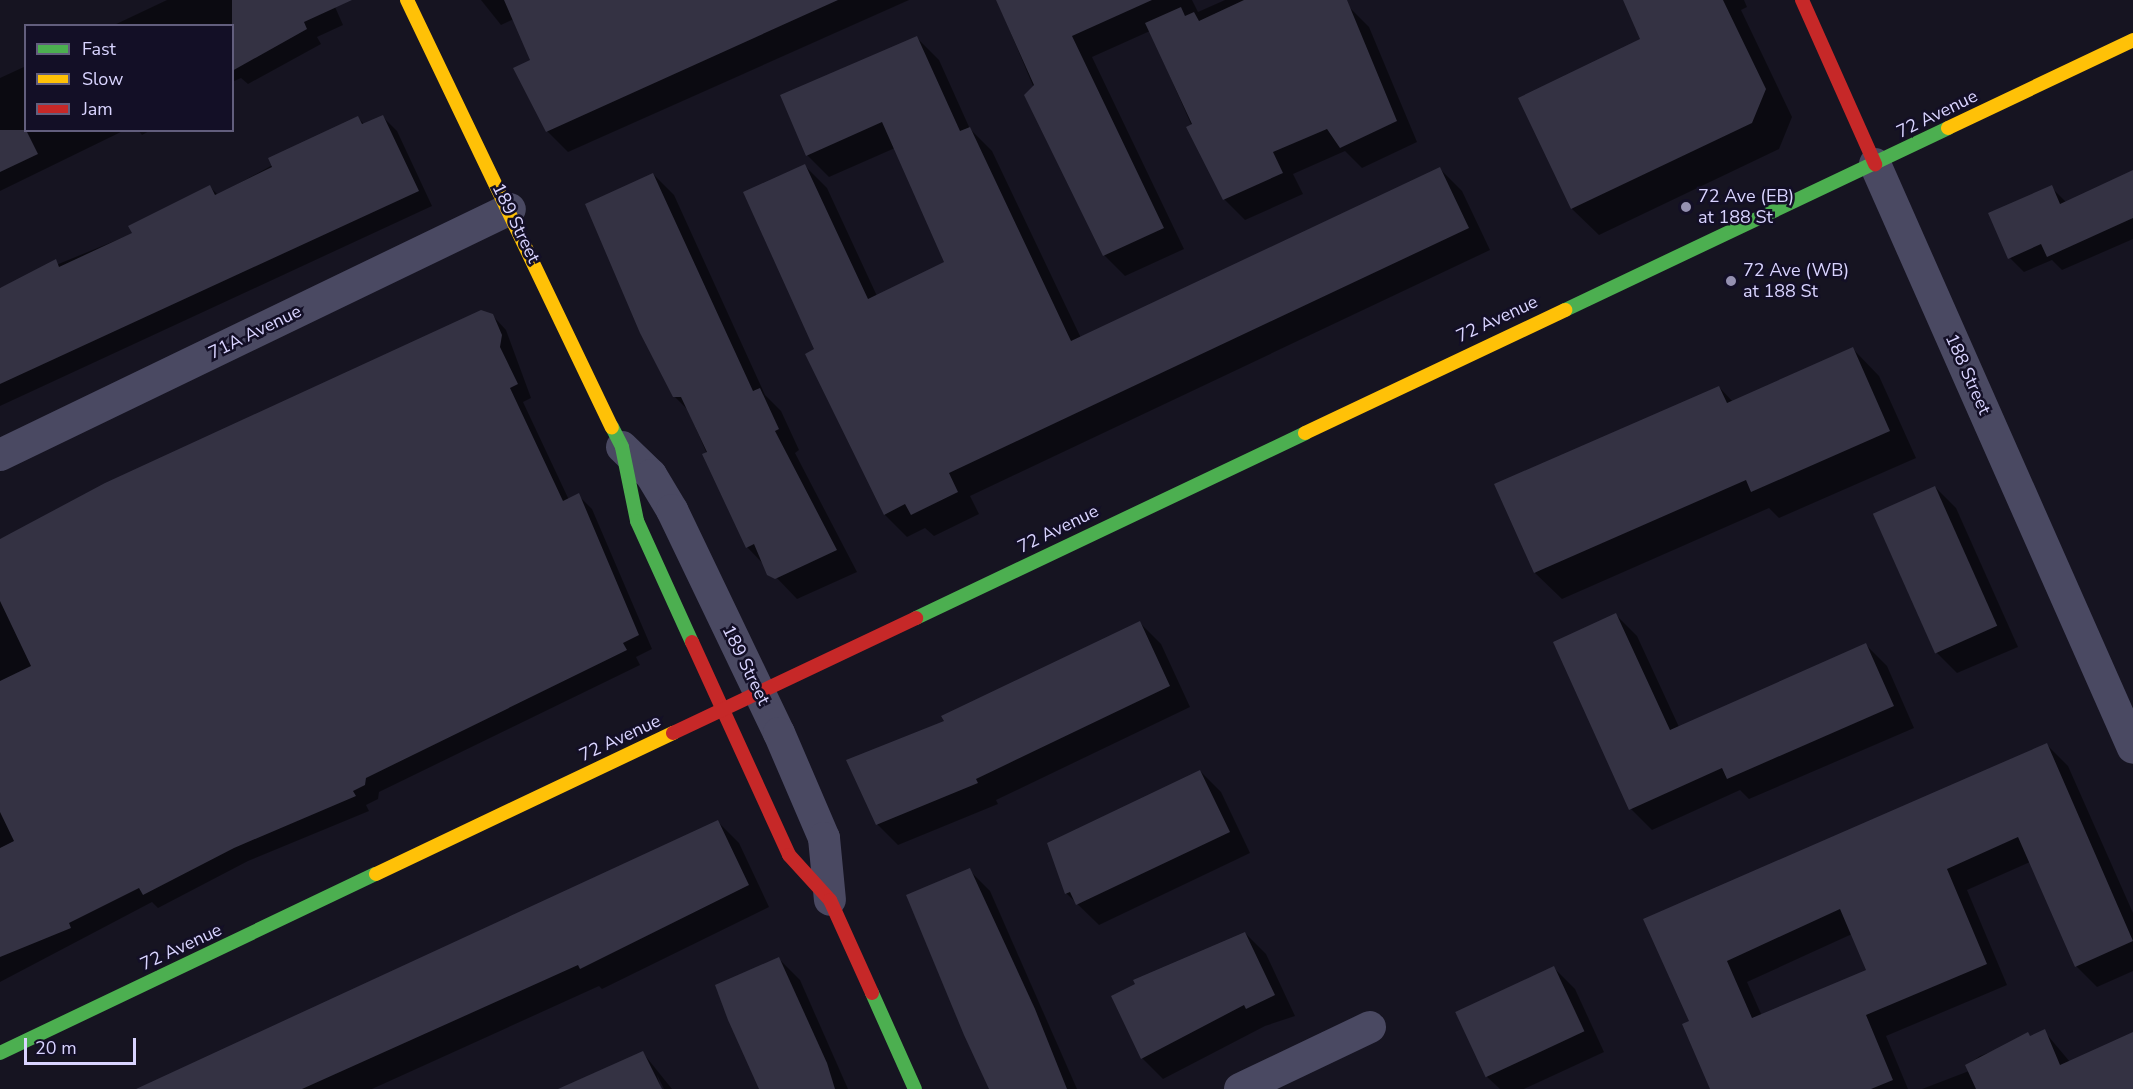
<!DOCTYPE html>
<style>
body{margin:0}
#map{position:relative;width:2133px;height:1089px;overflow:hidden;background:#161421;font-family:"Nunito Sans",sans-serif}
div>[style]{position:absolute}
.shadow>*{inset:0;background:#0007}
.building>*{inset:0;background:#343243;transform-origin:0 0}
.street>*{height:32px;margin:-16px;padding:0 16px;transform-origin:16px;border-radius:16px;background:#4a4962}
.fast>*{height:14px;margin:-7px;padding:0 7px;transform-origin:7px;border-radius:7px;background:#4caf50}
.slow>*{height:14px;margin:-7px;padding:0 7px;transform-origin:7px;border-radius:7px;background:#ffc107}
.jam>*{height:14px;margin:-7px;padding:0 7px;transform-origin:7px;border-radius:7px;background:#c62828}
.dots>*{width:16px;height:16px;translate:-50% -50%;box-sizing:border-box;border:3px solid #130f26;border-radius:50%}
span{translate:-50% -50%;white-space:nowrap;text-align:center;line-height:1.15;-webkit-text-stroke:5px #130f26;paint-order:stroke}
.street-label{font-size:18px;color:#d9d4ff}
.poi-label{font-size:18px;color:#d9d4ff}
.left{translate:0 -50%;text-align:left}
.legend{position:absolute;left:24px;top:24px;width:210px;height:108px;box-sizing:border-box;background:#130f26;border:2px solid #625e7d;margin:0;padding:8px 10px;list-style:none;font-size:18px;color:#d9d4ff}
.legend li{display:flex;align-items:center;gap:12px;height:30px}
.legend b{width:30px;border:2px solid #625e7d}
.scale{position:absolute;left:24px;top:1038px;width:112px;height:27px;box-sizing:border-box;border:3px solid #d9d4ff;border-top:0;padding-left:8px;font-size:18px;line-height:21px;white-space:nowrap;color:#d9d4ff;-webkit-text-stroke:4px #130f26;paint-order:stroke}
</style>
<div id="map">
<div class="shadow">
<i style="clip-path:polygon(167px 0,332px 0,343px 25px,317px 37px,321px 44px,248px 84px,241px 78px,232px 82px,232px 26px,112px 26px)"></i>
<i style="clip-path:polygon(481px 0,555px 0,501px 25px)"></i>
<i style="clip-path:polygon(652px 0,909px 0,568px 152px,547px 131px)"></i>
<i style="clip-path:polygon(997px 0,1192px 0,1198px 12px,1225px 0,1342px 0,1369px 27px,1417px 142px,1362px 168px,1345px 151px,1293px 174px,1303px 194px,1245px 220px,1224px 199px,1150px 31px,1092px 57px,1184px 249px,1125px 276px,1104px 255px)"></i>
<i style="clip-path:polygon(1625px 0,1744px 0,1747px 7px,1741px 10px,1792px 117px,1779px 149px,1599px 235px,1572px 209px,1520px 98px,1642px 40px)"></i>
<i style="clip-path:polygon(916px 37px,939px 60px,970px 129px,992px 151px,1081px 338px,1440px 169px,1462px 191px,1490px 250px,970px 496px,979px 514px,934px 536px,925px 528px,907px 537px,885px 515px,816px 350px,805px 166px,827px 188px,877px 296px,946px 263px,895px 148px,829px 177px,807px 155px)"></i>
<i style="clip-path:polygon(26px 66px,26px 130px,125px 130px,0 191px,0 78px)"></i>
<i style="clip-path:polygon(383px 117px,397px 131px,432px 206px,0 406px,0 288px,134px 233px,210px 187px,218px 195px,358px 118px,365px 125px)"></i>
<i style="clip-path:polygon(138px 130px,151px 130px,142px 135px)"></i>
<i style="clip-path:polygon(2133px 172px,2133px 239px,2062px 270px,2052px 260px,2024px 272px,2010px 258px,2051px 187px,2066px 202px)"></i>
<i style="clip-path:polygon(653px 174px,674px 195px,765px 395px,781px 411px,799px 450px,795px 453px,857px 572px,797px 599px,747px 547px,688px 410px,674px 396px)"></i>
<i style="clip-path:polygon(492px 315px,506px 330px,531px 398px,523px 402px,569px 500px,578px 495px,592px 509px,652px 649px,636px 657px,640px 665px,379px 792px,378px 799px,366px 805px,369px 811px,248px 861px,158px 908px,152px 902px,0 982px,0 539px)"></i>
<i style="clip-path:polygon(1853px 349px,1879px 376px,1916px 458px,1779px 518px,1769px 508px,1562px 599px,1535px 573px,1719px 387px,1733px 402px)"></i>
<i style="clip-path:polygon(1935px 487px,1956px 508px,2018px 647px,1957px 673px,1936px 652px)"></i>
<i style="clip-path:polygon(1616px 615px,1637px 636px,1679px 727px,1866px 645px,1887px 666px,1914px 728px,1749px 799px,1740px 790px,1652px 830px,1631px 809px)"></i>
<i style="clip-path:polygon(1140px 623px,1161px 644px,1190px 707px,996px 800px,998px 804px,898px 845px,877px 824px,946px 722px)"></i>
<i style="clip-path:polygon(evenodd,2047px 745px,2068px 766px,2133px 913px,2133px 971px,2097px 987px,2076px 966px,2030px 862px,1967px 890px,2007px 985px,1886px 1036px,1908px 1089px,1712px 1089px,1691px 1021px,1645px 920px,2047px 745px,1852px 934px,1868px 971px,1762px 1016px,1747px 982px,1852px 934px)"></i>
<i style="clip-path:polygon(1200px 771px,1221px 792px,1250px 853px,1099px 925px,1066px 893px)"></i>
<i style="clip-path:polygon(718px 822px,739px 843px,769px 907px,602px 989px,599px 986px,372px 1089px,146px 1089px)"></i>
<i style="clip-path:polygon(969px 870px,990px 891px,1077px 1089px,992px 1089px)"></i>
<i style="clip-path:polygon(1245px 933px,1266px 954px,1295px 1016px,1265px 1026px,1163px 1079px,1142px 1058px)"></i>
<i style="clip-path:polygon(778px 958px,800px 980px,848px 1089px,763px 1089px)"></i>
<i style="clip-path:polygon(1554px 968px,1575px 989px,1604px 1052px,1524px 1089px,1500px 1089px,1486px 1076px)"></i>
<i style="clip-path:polygon(2044px 1031px,2070px 1062px,2133px 1034px,2133px 1089px,1922px 1089px,1969px 1071px,1967px 1065px,1980px 1056px)"></i>
<i style="clip-path:polygon(643px 1053px,672px 1089px,664px 1089px,657px 1075px,661px 1089px,561px 1089px)"></i>
</div>
<div class="building">
<i style="clip-path:polygon(232px 0,352px 0,304px 22px,307px 29px,232px 71px)"></i>
<i style="clip-path:polygon(504px 0,838px 0,546px 132px,513px 68px,530px 60px)"></i>
<i style="clip-path:polygon(996px 0,1152px 0,1072px 36px,1164px 228px,1103px 256px,1024px 95px,1034px 85px)"></i>
<i style="clip-path:polygon(1244px 0,1347px 0,1397px 121px,1340px 148px,1327px 129px,1273px 152px,1283px 173px,1223px 200px,1186px 127px,1192px 124px,1145px 23px,1181px 7px,1185px 16px,1194px 12px,1199px 21px)"></i>
<i style="clip-path:polygon(1623px 0,1723px 0,1766px 89px,1752px 123px,1571px 209px,1518px 98px,1640px 39px)"></i>
<i style="clip-path:polygon(917px 36px,960px 131px,970px 127px,1071px 341px,1440px 167px,1469px 228px,949px 473px,958px 492px,911px 515px,905px 504px,884px 515px,805px 354px,814px 349px,743px 192px,805px 164px,868px 299px,944px 262px,882px 122px,806px 156px,780px 95px)"></i>
<i style="clip-path:polygon(383px 115px,419px 191px,0 384px,0 288px,56px 259px,59px 267px,132px 233px,128px 226px,210px 185px,215px 195px,272px 167px,268px 158px,358px 116px,362px 124px)"></i>
<i style="clip-path:polygon(0 130px,26px 130px,38px 154px,0 172px)"></i>
<i style="clip-path:polygon(2133px 170px,2133px 218px,2047px 257px,2041px 244px,2008px 259px,1988px 213px,2052px 185px,2060px 204px)"></i>
<i style="clip-path:polygon(653px 173px,753px 391px,760px 388px,779px 429px,775px 431px,837px 550px,775px 579px,767px 575px,754px 544px,746px 548px,702px 454px,707px 452px,681px 397px,673px 397px,640px 333px,585px 204px)"></i>
<i style="clip-path:polygon(481px 310px,493px 314px,502px 335px,500px 347px,518px 384px,510px 388px,563px 501px,579px 493px,639px 635px,623px 643px,627px 650px,366px 778px,365px 785px,353px 791px,356px 796px,234px 848px,143px 895px,139px 888px,69px 923px,71px 928px,0 957px,0 848px,14px 841px,0 812px,0 681px,31px 666px,0 601px,0 539px,105px 483px)"></i>
<i style="clip-path:polygon(1853px 347px,1890px 431px,1751px 492px,1746px 480px,1534px 573px,1494px 484px,1719px 386px,1727px 403px)"></i>
<i style="left:1935px;top:486px;width:153px;height:68px;rotate:66deg"></i>
<i style="clip-path:polygon(1616px 613px,1670px 730px,1866px 643px,1894px 706px,1727px 779px,1722px 768px,1629px 810px,1553px 642px)"></i>
<i style="clip-path:polygon(1140px 621px,1170px 686px,976px 779px,978px 783px,876px 825px,846px 760px,944px 721px,941px 716px)"></i>
<i style="clip-path:polygon(evenodd,2047px 743px,2133px 941px,2075px 967px,2018px 837px,1947px 869px,1987px 964px,1866px 1015px,1893px 1080px,1871px 1089px,1710px 1089px,1682px 1024px,1689px 1021px,1643px 919px,2047px 743px,1840px 909px,1866px 970px,1752px 1018px,1727px 961px,1840px 909px)"></i>
<i style="clip-path:polygon(1200px 770px,1230px 832px,1076px 905px,1070px 892px,1065px 894px,1047px 843px)"></i>
<i style="clip-path:polygon(718px 820px,749px 885px,580px 969px,578px 965px,302px 1089px,136px 1089px)"></i>
<i style="clip-path:polygon(970px 868px,1035px 1009px,1067px 1089px,989px 1089px,964px 1035px,906px 895px)"></i>
<i style="clip-path:polygon(1245px 932px,1275px 995px,1246px 1009px,1244px 1005px,1141px 1059px,1111px 996px,1135px 984px,1133px 980px)"></i>
<i style="clip-path:polygon(779px 957px,827px 1063px,835px 1089px,759px 1089px,728px 1020px,715px 985px)"></i>
<i style="left:1554px;top:966px;width:72px;height:109px;rotate:65deg"></i>
<i style="clip-path:polygon(2045px 1029px,2060px 1065px,2133px 1032px,2133px 1089px,1976px 1089px,1965px 1065px,2028px 1032px,2030px 1036px)"></i>
<i style="clip-path:polygon(643px 1051px,662px 1089px,558px 1089px)"></i>
</div>
<div class="street">
<i style="left:1875px;top:164px;width:638px;rotate:66.17deg"></i>
<i style="left:622px;top:447px;width:40px;rotate:44deg"></i>
<i style="left:651px;top:475px;width:41px;rotate:59deg"></i>
<i style="left:672px;top:510px;width:247px;rotate:64.4deg"></i>
<i style="left:779px;top:733px;width:114px;rotate:66.8deg"></i>
<i style="left:824px;top:838px;width:62px;rotate:84.5deg"></i>
<i style="left:0;top:455px;width:566px;rotate:-25.75deg"></i>
<i style="left:1240px;top:1089px;width:144px;rotate:-25.5deg"></i>
</div>
<div class="fast">
<i style="left:1565px;top:310px;width:424px;rotate:-25.4deg"></i>
<i style="left:612px;top:427px;width:22px;rotate:63deg"></i>
<i style="left:622px;top:447px;width:76px;rotate:78.5deg"></i>
<i style="left:637px;top:521px;width:133px;rotate:65.6deg"></i>
<i style="left:916px;top:618px;width:431px;rotate:-25.4deg"></i>
<i style="left:872px;top:993px;width:105px;rotate:65.9deg"></i>
<i style="left:0;top:1053px;width:416px;rotate:-25.5deg"></i>
</div>
<div class="slow">
<i style="left:407px;top:0;width:474px;rotate:64.4deg"></i>
<i style="left:1948px;top:128px;width:205px;rotate:-25.4deg"></i>
<i style="left:1305px;top:433px;width:288px;rotate:-25.3deg"></i>
<i style="left:376px;top:874px;width:329px;rotate:-25.4deg"></i>
</div>
<div class="jam">
<i style="left:1802px;top:0;width:180px;rotate:66deg"></i>
<i style="left:692px;top:642px;width:234px;rotate:65.5deg"></i>
<i style="left:789px;top:855px;width:61px;rotate:47.7deg"></i>
<i style="left:830px;top:900px;width:102px;rotate:65.7deg"></i>
<i style="left:673px;top:733px;width:269px;rotate:-25.3deg"></i>
</div>
<div class="dots">
<i style="left:1686px;top:207px;background:#9591b1"></i>
<i style="left:1731px;top:281px;background:#9591b1"></i>
</div>
<div class="street-label">
<span style="left:1937px;top:114px;rotate:-26deg">72 Avenue</span>
<span style="left:516px;top:223px;rotate:64deg">189 Street</span>
<span style="left:1497px;top:319px;rotate:-25deg">72 Avenue</span>
<span style="left:255px;top:332px;rotate:-26deg">71A Avenue</span>
<span style="left:1968px;top:374px;rotate:66deg">188 Street</span>
<span style="left:1058px;top:529px;rotate:-26deg">72 Avenue</span>
<span style="left:746px;top:665px;rotate:64deg">189 Street</span>
<span style="left:620px;top:738px;rotate:-25deg">72 Avenue</span>
<span style="left:181px;top:947px;rotate:-25deg">72 Avenue</span>
</div>
<div class="poi-label">
<span class="left" style="left:1698px;top:207px">72 Ave (EB)<br>at 188 St</span>
<span class="left" style="left:1743px;top:281px">72 Ave (WB)<br>at 188 St</span>
</div>
<ul class="legend">
<li><b style="height:8px;background:#4caf50"></b>Fast</li>
<li><b style="height:8px;background:#ffc107"></b>Slow</li>
<li><b style="height:8px;background:#c62828"></b>Jam</li>
</ul>
<div class="scale">20 m</div>
</div>
